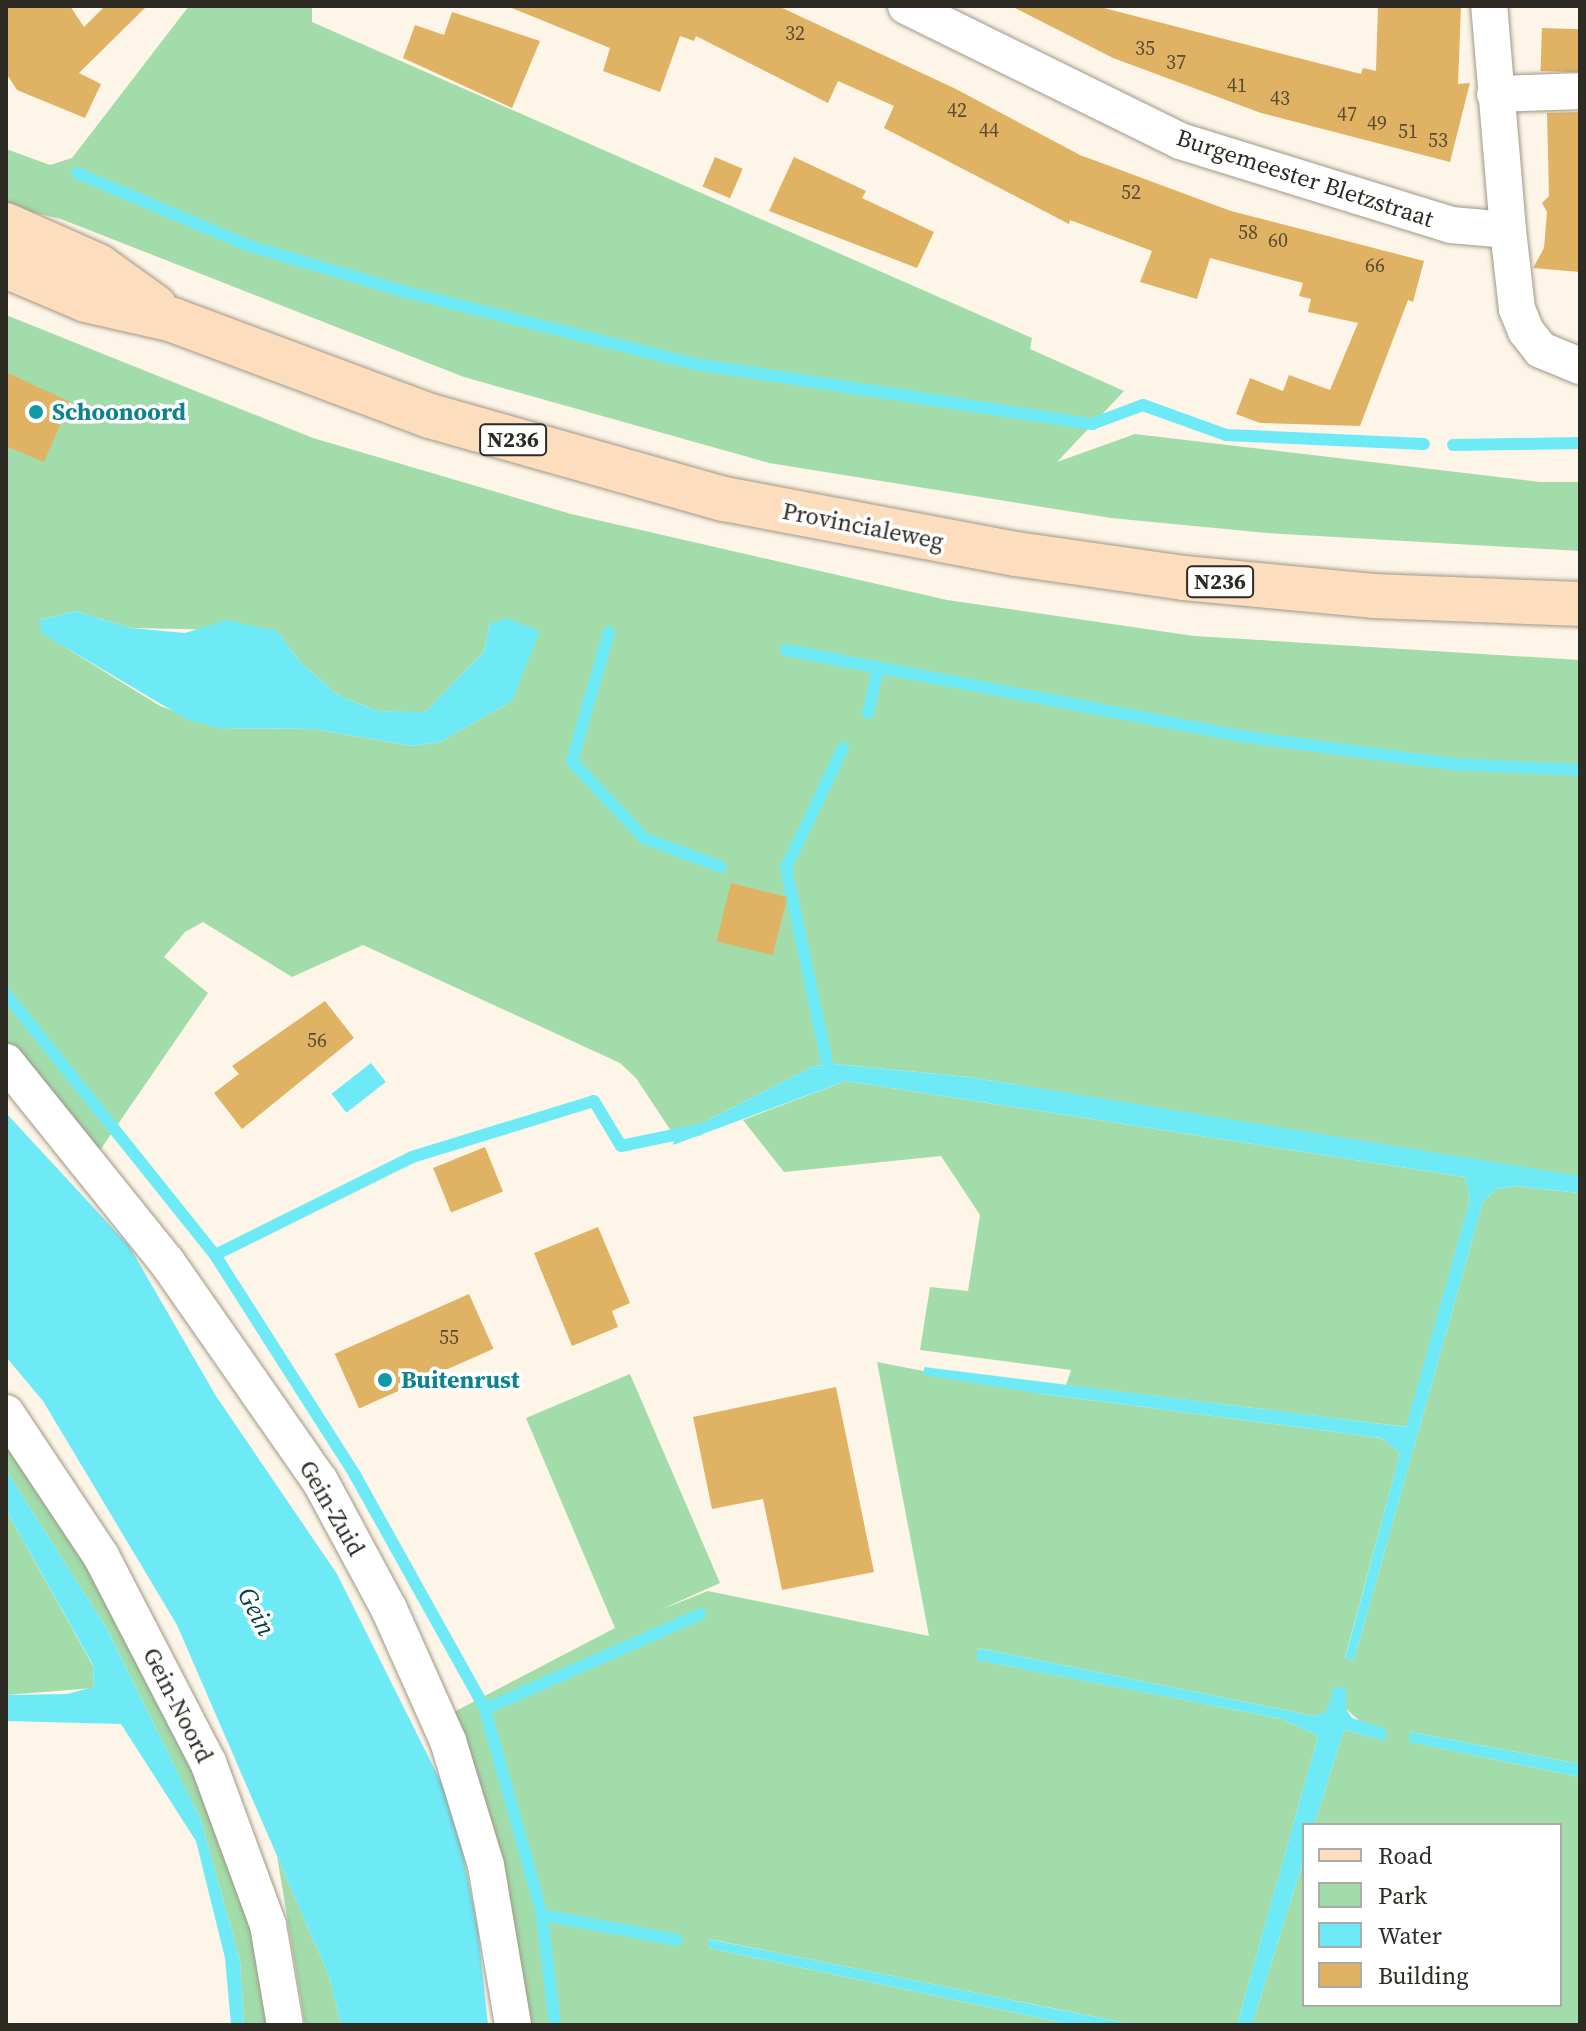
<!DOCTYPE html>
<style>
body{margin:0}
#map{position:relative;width:1586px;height:2031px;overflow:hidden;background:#fdf5e7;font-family:"Source Serif 4",serif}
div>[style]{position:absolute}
.green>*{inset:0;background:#a2dcaa}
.water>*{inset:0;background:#6eeaf7;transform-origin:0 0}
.stream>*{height:12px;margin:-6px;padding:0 6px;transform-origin:6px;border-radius:6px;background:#6eeaf7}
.building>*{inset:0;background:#dfb363;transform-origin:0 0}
.roads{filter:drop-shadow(0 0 2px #a19787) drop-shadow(0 0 2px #a19787)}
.street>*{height:36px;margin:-18px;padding:0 18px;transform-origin:18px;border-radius:18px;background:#fff}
.primary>*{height:44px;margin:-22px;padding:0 22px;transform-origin:22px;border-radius:22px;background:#fcddbe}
.dots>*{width:22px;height:22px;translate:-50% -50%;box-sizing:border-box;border:4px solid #fff;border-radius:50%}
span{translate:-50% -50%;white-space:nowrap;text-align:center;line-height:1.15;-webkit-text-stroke:7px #fff;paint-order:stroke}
.number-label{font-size:20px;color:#5a4c34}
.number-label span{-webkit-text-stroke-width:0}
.shield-label span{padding:2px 6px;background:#fff;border:2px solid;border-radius:6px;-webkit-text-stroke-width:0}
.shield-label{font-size:22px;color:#2e2a24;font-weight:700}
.street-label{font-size:24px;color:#2e2a24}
.culture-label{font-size:24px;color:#0d838f;font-weight:700}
.left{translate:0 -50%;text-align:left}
.water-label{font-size:26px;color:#074348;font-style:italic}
.frame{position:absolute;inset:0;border:8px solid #2e2a24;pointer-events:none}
.legend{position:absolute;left:1302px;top:1823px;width:260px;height:184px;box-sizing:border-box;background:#fff;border:2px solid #abaaa7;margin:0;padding:10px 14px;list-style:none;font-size:24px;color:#2e2a24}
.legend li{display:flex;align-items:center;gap:16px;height:40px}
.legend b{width:40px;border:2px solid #abaaa7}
</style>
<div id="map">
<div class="green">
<i style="clip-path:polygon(189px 6px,312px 6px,312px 22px,1032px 338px,1030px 349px,1124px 391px,1057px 462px,1135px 434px,1540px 482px,1580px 482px,1580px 551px,1267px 533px,1111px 518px,769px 463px,464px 377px,61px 219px,6px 206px,6px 149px,50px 165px,72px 158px)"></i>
<i style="clip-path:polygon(evenodd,6px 315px,313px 438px,571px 514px,947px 600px,1194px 636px,1580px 660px,1580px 1178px,969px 1077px,835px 1064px,814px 1066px,675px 1137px,636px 1078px,620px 1063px,363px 945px,292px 977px,203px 922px,185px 932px,164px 957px,208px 993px,94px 1159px,6px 1046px,6px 315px,75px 611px,131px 628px,277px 631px,301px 663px,338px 695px,377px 711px,424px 713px,484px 652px,490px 624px,512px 701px,440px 742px,412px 746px,314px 729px,220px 728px,160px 706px,42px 633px,40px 620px,75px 611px)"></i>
<i style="clip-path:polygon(846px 1081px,1465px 1177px,1470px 1199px,1407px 1427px,1066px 1385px,1071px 1370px,920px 1350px,930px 1287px,968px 1291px,980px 1215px,941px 1156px,784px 1172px,743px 1120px)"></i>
<i style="clip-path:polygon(1516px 1186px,1580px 1193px,1580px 1764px,1410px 1732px,1410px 1742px,1580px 1777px,1580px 2025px,1252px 2025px,1304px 1858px,1304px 2005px,1560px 2005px,1560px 1825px,1314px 1825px,1344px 1730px,1382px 1740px,1346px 1709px,1346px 1688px,1325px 1713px,1314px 1716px,979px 1648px,977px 1660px,1282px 1719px,1318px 1736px,1237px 2025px,1136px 2025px,709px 1939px,709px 1948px,1073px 2025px,531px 2025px,508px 1898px,454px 1712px,615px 1628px,526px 1418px,630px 1374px,720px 1583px,660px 1610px,708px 1591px,929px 1636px,877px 1362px,1043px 1394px,1381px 1438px,1400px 1453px,1345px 1658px,1354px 1660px,1483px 1202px,1496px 1189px)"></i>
<i style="clip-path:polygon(6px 1425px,135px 1637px,240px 1880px,273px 2025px,244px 2025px,240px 1961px,201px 1820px,106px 1627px,6px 1470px)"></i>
<i style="clip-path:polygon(6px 1510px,93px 1666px,94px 1688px,6px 1695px)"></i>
<i style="clip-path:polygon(277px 1856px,329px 1976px,341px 2025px,305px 2025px)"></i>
</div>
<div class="water">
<i style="clip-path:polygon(75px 611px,131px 628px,185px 633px,227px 620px,277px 631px,301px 663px,338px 695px,377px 711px,425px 712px,484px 652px,490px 624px,507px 618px,540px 631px,512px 701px,440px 742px,412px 746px,314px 729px,220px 728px,188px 720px,41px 633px,40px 620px)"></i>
<i style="left:371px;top:1063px;width:24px;height:50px;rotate:52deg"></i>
<i style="clip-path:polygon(835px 1064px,969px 1077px,1580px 1176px,1580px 1193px,1516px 1186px,1496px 1189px,1483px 1202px,1354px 1660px,1345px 1659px,1400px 1453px,1381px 1438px,1043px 1394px,924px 1375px,924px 1367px,1406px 1427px,1470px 1199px,1465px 1177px,846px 1081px,673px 1145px,675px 1137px,814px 1066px)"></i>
<i style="clip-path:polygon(6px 1113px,129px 1246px,216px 1396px,337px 1574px,454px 1808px,478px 1930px,488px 2025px,341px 2025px,329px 1976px,177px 1625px,43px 1401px,6px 1357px)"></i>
<i style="clip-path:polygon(6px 1470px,106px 1627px,201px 1820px,240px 1961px,244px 2025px,231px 2025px,225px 1958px,196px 1841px,121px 1724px,6px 1721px,6px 1695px,67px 1694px,94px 1687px,93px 1665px,6px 1510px)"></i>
<i style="clip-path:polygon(979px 1648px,1314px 1716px,1326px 1712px,1334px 1687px,1346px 1688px,1346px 1709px,1352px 1718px,1386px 1729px,1385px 1741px,1344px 1730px,1314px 1825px,1304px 1825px,1304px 1858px,1252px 2025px,1237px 2025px,1318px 1736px,1282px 1719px,976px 1660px)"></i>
<i style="clip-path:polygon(1410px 1732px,1580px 1764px,1580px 1777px,1409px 1742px)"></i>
<i style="clip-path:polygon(708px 1939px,1136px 2025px,1073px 2025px,709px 1948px)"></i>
</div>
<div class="stream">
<i style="left:77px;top:173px;width:188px;rotate:22.9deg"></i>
<i style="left:250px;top:246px;width:167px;rotate:16.4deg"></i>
<i style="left:410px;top:293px;width:294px;rotate:14deg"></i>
<i style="left:695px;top:364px;width:402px;rotate:8.6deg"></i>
<i style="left:1092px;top:424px;width:54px;rotate:-20.4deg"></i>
<i style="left:1143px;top:405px;width:88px;rotate:19.9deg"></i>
<i style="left:1226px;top:435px;width:198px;rotate:2.6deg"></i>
<i style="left:1453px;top:445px;width:127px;rotate:-0.9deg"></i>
<i style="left:609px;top:632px;width:134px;rotate:106deg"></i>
<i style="left:572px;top:761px;width:105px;rotate:46.9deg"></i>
<i style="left:644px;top:838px;width:82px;rotate:20.6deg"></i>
<i style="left:786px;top:650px;width:462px;rotate:10.7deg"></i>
<i style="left:1240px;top:736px;width:214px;rotate:7.5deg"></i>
<i style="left:1452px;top:764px;width:128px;rotate:2.7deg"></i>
<i style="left:868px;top:713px;width:45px;rotate:-77.2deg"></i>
<i style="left:6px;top:994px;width:334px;rotate:51.3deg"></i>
<i style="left:215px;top:1255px;width:261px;rotate:57.5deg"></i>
<i style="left:355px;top:1475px;width:268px;rotate:60.9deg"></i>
<i style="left:485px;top:1709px;width:214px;rotate:74.5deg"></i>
<i style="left:542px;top:1915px;width:137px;rotate:10.5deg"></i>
<i style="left:830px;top:1077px;width:214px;rotate:-101.9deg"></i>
<i style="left:786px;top:868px;width:133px;rotate:-64.6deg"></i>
<i style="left:215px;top:1255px;width:220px;rotate:-26.4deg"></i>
<i style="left:412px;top:1157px;width:190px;rotate:-17.1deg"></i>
<i style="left:594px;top:1101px;width:52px;rotate:59deg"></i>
<i style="left:621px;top:1146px;width:79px;rotate:-11.7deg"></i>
<i style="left:485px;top:1709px;width:235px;rotate:-23.8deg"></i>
<i style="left:542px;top:1915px;width:111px;rotate:83.3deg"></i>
</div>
<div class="building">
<i style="clip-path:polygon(6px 6px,70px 6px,84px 27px,105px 6px,147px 6px,79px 73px,101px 84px,85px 118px,17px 90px,6px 73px)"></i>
<i style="clip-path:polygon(507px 6px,778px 6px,956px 89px,1080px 155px,1231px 211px,1424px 261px,1413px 302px,1408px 300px,1360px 426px,1260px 423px,1236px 414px,1250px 378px,1283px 391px,1289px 375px,1330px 390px,1358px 323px,1308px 312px,1311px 299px,1299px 296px,1303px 283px,1210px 258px,1197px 299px,1140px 282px,1152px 251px,1070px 220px,1069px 224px,884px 128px,894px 106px,838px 81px,828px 103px,696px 36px,694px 41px,680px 36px,660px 92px,603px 71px,610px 48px)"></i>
<i style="clip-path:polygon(1011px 6px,1096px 6px,1361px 74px,1363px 68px,1376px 71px,1378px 6px,1461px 6px,1458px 84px,1470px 83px,1450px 162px,1261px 113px,1113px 58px)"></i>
<i style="clip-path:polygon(452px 12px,540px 41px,512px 108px,403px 58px,415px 25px,444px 35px)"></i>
<i style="left:1542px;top:28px;width:38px;height:43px;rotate:2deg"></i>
<i style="clip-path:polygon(1580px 112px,1580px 272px,1533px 268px,1544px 248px,1547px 212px,1542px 203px,1549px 196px,1547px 113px)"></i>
<i style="left:715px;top:157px;width:30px;height:32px;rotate:23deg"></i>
<i style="clip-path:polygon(794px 157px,866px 191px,862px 198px,934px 232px,917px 268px,769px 211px)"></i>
<i style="clip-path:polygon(6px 372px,70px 402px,44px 462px,6px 446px)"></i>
<i style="left:731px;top:883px;width:58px;height:60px;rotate:14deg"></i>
<i style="clip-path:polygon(325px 1001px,354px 1038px,242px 1129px,214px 1093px,239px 1074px,232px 1066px)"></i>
<i style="left:485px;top:1147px;width:48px;height:56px;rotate:68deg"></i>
<i style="clip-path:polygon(598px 1227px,630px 1303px,612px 1311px,618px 1327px,572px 1346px,534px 1253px)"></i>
<i style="left:469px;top:1294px;width:60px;height:147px;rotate:66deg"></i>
<i style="clip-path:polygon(836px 1387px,874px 1572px,782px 1590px,763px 1499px,712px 1509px,693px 1417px)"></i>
</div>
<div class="roads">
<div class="street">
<i style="left:906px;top:6px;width:305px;rotate:26.2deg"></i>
<i style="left:1180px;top:141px;width:284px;rotate:17.2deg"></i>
<i style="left:1451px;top:225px;width:57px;rotate:5deg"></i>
<i style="left:1508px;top:230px;width:225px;rotate:-94.8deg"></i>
<i style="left:1495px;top:94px;width:85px;rotate:-2deg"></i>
<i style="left:1508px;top:230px;width:80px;rotate:83.5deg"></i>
<i style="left:1517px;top:309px;width:24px;rotate:68deg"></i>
<i style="left:1526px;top:331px;width:24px;rotate:52deg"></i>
<i style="left:1541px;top:350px;width:42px;rotate:22.3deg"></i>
<i style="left:6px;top:1062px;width:257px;rotate:51.2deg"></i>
<i style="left:167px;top:1262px;width:267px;rotate:55.1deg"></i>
<i style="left:320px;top:1481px;width:145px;rotate:61.7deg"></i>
<i style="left:389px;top:1609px;width:145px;rotate:65.9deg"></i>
<i style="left:448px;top:1741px;width:130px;rotate:73deg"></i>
<i style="left:486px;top:1865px;width:162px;rotate:80.4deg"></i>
<i style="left:6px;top:1413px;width:172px;rotate:56.4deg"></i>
<i style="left:101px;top:1556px;width:232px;rotate:62.6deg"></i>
<i style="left:208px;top:1762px;width:174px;rotate:69.8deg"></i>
<i style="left:268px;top:1925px;width:101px;rotate:80.4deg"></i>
</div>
<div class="primary">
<i style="left:6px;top:225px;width:101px;rotate:24deg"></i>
<i style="left:98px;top:266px;width:70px;rotate:35.7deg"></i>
<i style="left:6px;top:266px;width:87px;rotate:23deg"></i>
<i style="left:86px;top:300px;width:89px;rotate:12.9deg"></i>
<i style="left:173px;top:320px;width:274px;rotate:20.5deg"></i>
<i style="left:430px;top:416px;width:305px;rotate:15.8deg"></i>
<i style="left:724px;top:499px;width:297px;rotate:10.7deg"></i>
<i style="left:1016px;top:554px;width:170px;rotate:8.1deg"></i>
<i style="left:1184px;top:578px;width:190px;rotate:5.4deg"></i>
<i style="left:1373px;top:596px;width:207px;rotate:2.2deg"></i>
</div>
</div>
<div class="dots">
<i style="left:36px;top:412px;background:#0f9aa8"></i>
<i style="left:385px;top:1380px;background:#0f9aa8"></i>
</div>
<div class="number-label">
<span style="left:795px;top:33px">32</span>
<span style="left:1145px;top:48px">35</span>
<span style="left:1176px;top:62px">37</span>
<span style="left:1237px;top:85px">41</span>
<span style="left:1280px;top:98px">43</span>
<span style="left:957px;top:110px">42</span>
<span style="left:1347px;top:114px">47</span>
<span style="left:1377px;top:123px">49</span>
<span style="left:989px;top:130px">44</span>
<span style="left:1408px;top:131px">51</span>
<span style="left:1438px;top:140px">53</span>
<span style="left:1131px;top:192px">52</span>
<span style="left:1248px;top:232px">58</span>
<span style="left:1278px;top:240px">60</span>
<span style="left:1375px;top:265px">66</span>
<span style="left:317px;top:1040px">56</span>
<span style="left:449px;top:1337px">55</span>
</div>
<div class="shield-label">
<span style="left:513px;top:440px">N236</span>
<span style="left:1220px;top:582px">N236</span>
</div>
<div class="street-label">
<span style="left:1305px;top:178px;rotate:18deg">Burgemeester Bletzstraat</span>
<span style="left:863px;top:526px;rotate:11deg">Provincialeweg</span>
<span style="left:332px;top:1508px;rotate:60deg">Gein-Zuid</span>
<span style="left:178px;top:1705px;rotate:63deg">Gein-Noord</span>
</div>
<div class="culture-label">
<span class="left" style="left:52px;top:412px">Schoonoord</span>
<span class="left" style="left:401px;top:1380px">Buitenrust</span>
</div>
<div class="water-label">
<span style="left:256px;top:1612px;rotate:62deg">Gein</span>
</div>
<div class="frame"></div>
<ul class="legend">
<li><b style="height:10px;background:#fcddbe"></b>Road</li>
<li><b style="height:22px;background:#a2dcaa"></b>Park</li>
<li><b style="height:22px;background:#6eeaf7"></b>Water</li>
<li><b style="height:22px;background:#dfb363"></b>Building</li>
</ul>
</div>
